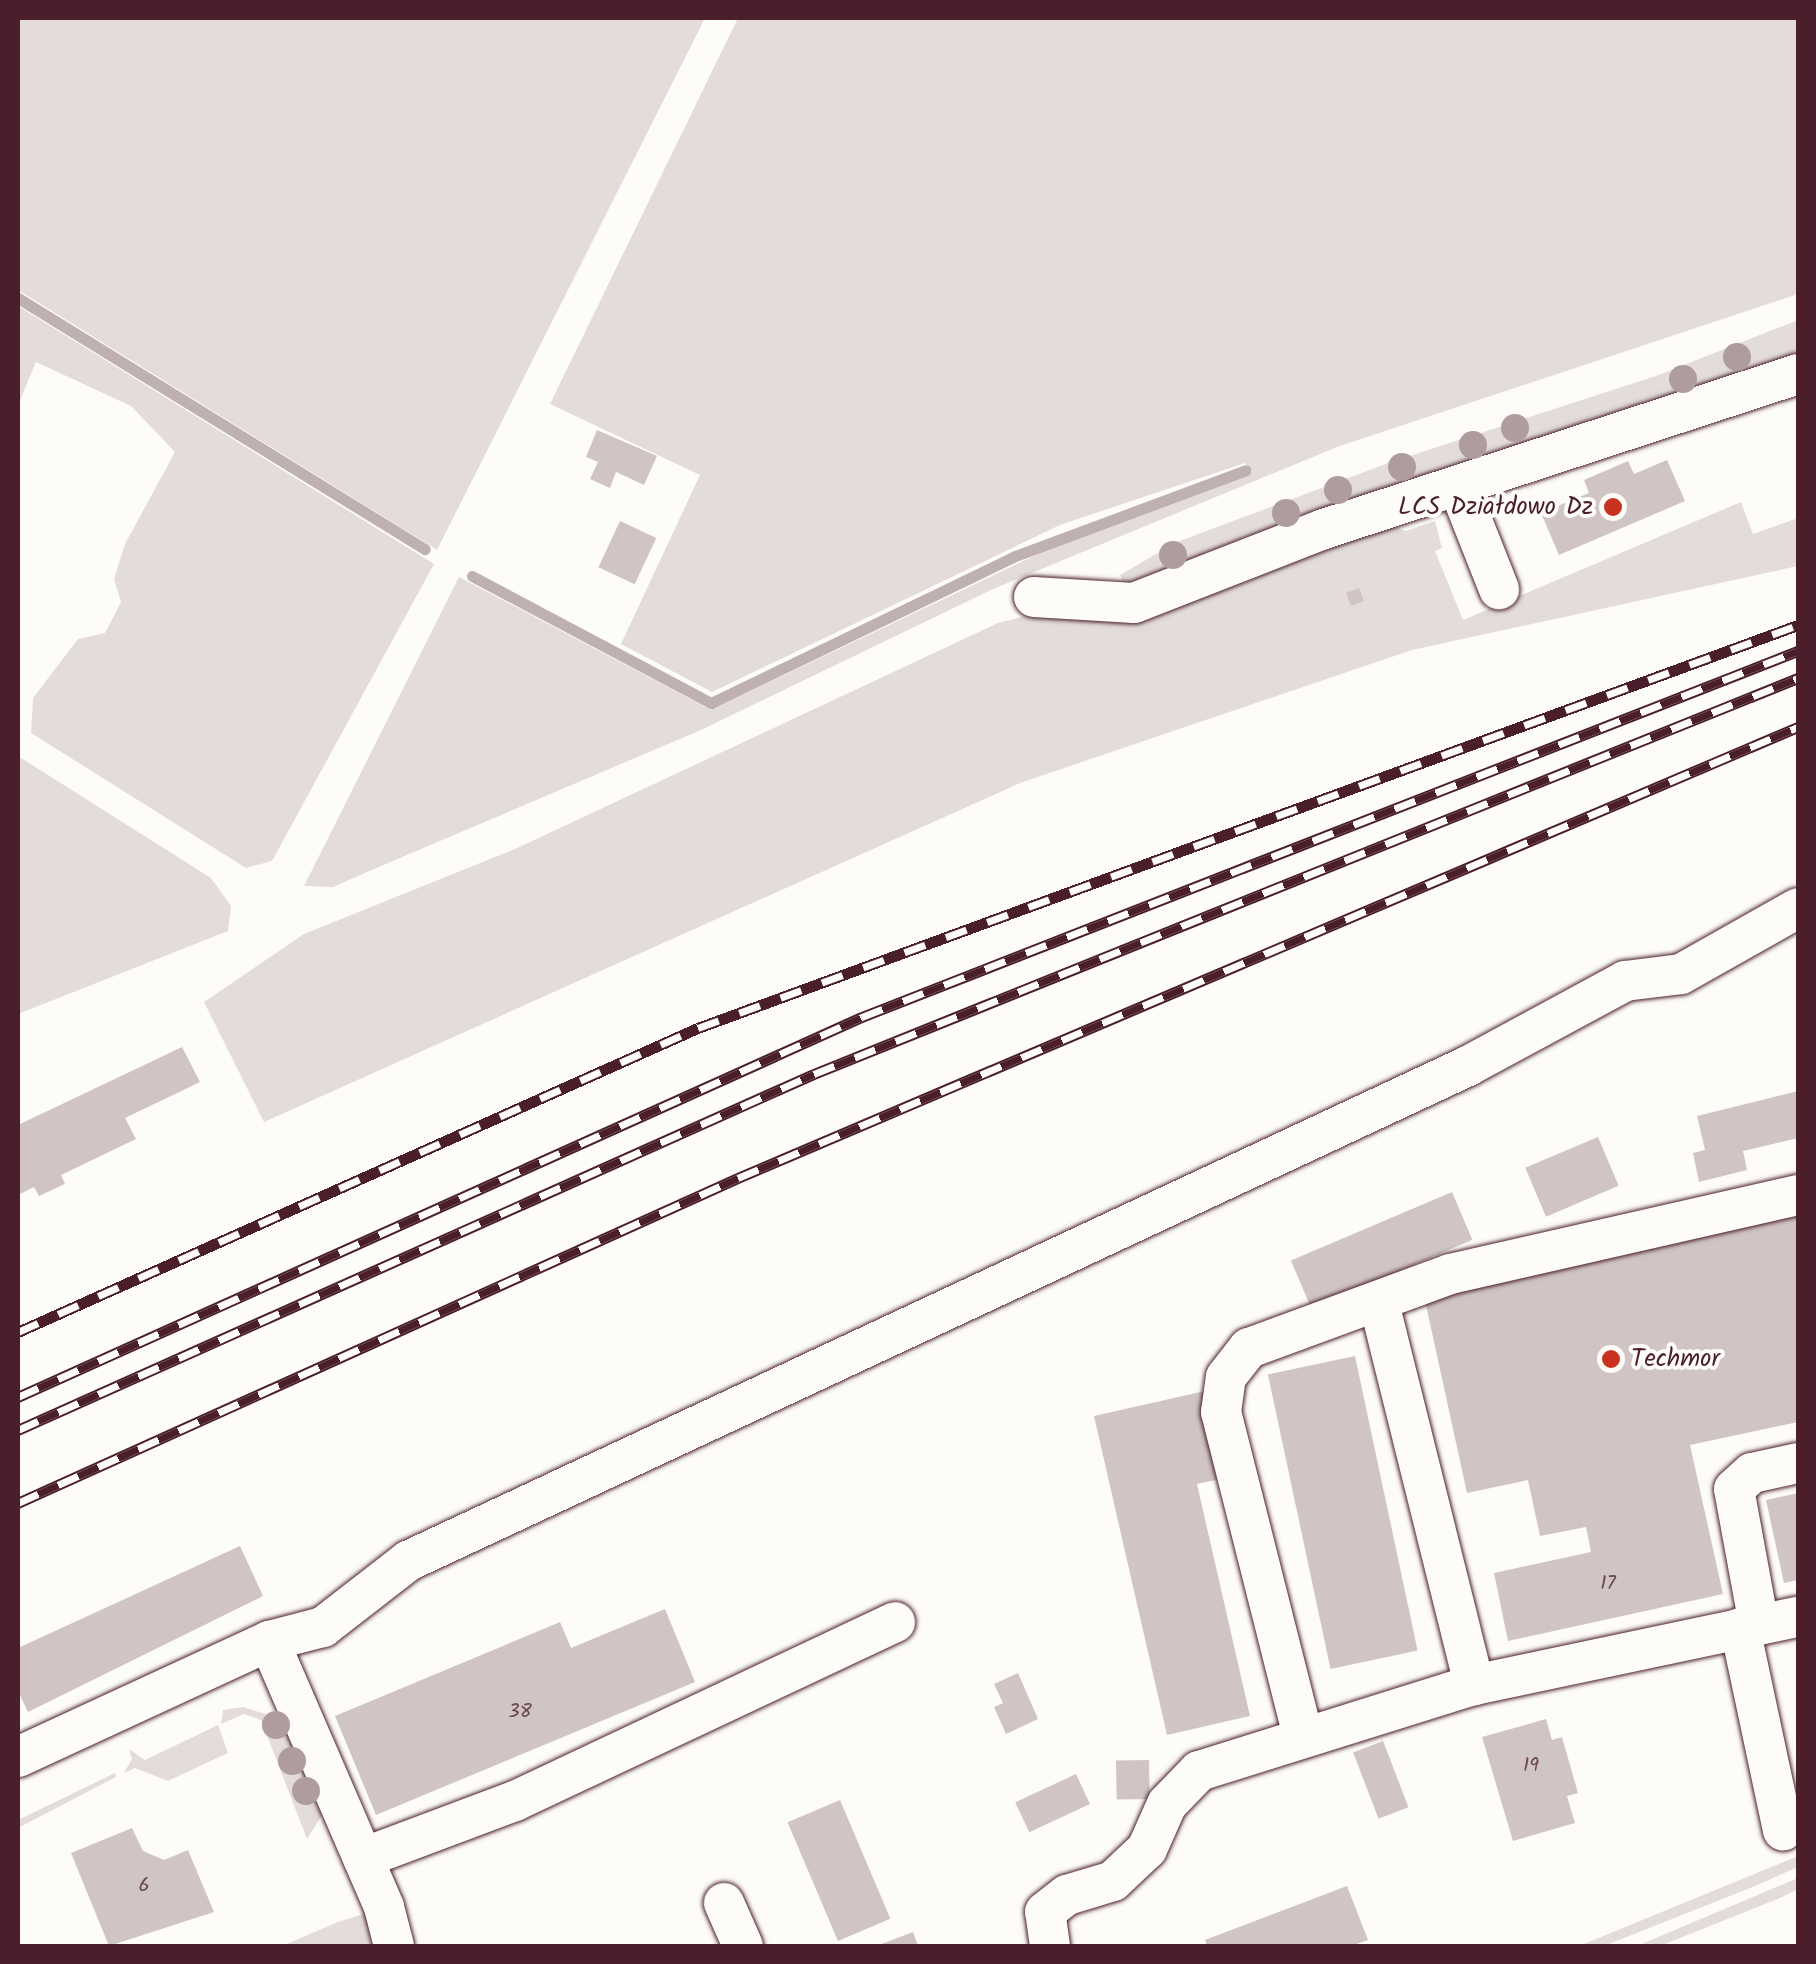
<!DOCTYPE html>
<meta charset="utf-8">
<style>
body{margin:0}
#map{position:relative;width:1816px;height:1964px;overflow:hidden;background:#fdfcf7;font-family:Kalam,sans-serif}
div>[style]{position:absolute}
.green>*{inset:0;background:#e3dcda}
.stream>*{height:11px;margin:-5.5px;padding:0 5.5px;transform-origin:5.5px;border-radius:5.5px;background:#c0b1b1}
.building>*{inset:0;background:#d0c5c4;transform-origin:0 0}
.roads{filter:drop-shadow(0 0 2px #4a1f2b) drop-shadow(0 0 2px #4a1f2b)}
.minor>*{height:40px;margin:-20px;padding:0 20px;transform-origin:20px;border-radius:20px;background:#fdfcf7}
.rail>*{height:11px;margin-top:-5.5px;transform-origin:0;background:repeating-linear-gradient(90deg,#fdfcf7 0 22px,#4a1f2b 0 44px);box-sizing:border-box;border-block:2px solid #4a1f2b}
.trees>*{width:28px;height:28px;margin:-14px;border-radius:50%;background:#af9c9f}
.dots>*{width:28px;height:28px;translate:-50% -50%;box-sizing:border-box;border:5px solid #fdfcf7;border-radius:50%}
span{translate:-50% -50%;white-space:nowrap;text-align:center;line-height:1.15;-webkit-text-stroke:8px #fdfcf7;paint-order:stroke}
.number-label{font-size:20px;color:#6c4851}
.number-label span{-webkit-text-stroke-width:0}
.poi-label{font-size:25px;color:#4a1f2b}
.right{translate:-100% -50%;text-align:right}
.left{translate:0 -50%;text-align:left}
.frame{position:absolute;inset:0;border:20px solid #4a1f2b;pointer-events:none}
</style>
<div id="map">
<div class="green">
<i style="clip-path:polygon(18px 18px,705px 18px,437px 550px,18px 290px)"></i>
<i style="clip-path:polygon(738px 18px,1798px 18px,1798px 294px,1337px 447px,993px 589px,701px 730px,374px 869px,333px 887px,304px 886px,459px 577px,711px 710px,1101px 524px,1253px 472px,1245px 463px,1060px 525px,712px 692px,621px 644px,700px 475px,550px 404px)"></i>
<i style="clip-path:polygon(18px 306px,434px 564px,272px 861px,246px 868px,31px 733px,33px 698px,78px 639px,105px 633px,121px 602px,114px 579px,125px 544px,175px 452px,131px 406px,36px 362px,18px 405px)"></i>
<i style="clip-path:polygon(1798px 320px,1798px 357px,1128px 591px,1120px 575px,1177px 542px,1391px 462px,1656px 376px)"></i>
<i style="clip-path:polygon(1741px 502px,1753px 534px,1798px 518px,1798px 566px,1412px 650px,1020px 783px,264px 1122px,204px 1002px,304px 934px,515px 849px,998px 623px,1389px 525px,1406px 531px,1435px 521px,1442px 548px,1435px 551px,1463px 620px)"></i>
<i style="clip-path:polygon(18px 756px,211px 878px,231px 906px,228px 931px,18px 1014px)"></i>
<i style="clip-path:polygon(243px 1707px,285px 1720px,322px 1815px,307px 1839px,261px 1720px,244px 1714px,221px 1724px,223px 1710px)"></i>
<i style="clip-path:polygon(218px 1725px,228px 1753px,168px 1781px,135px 1768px,124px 1773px,132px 1759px,129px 1749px,145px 1760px)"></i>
<i style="clip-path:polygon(115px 1773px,116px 1777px,18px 1828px,18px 1820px)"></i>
<i style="clip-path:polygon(1798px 1856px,1798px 1867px,1755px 1886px,1604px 1946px,1579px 1946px)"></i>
<i style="clip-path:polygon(1798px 1878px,1798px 1889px,1780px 1898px,1660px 1946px,1637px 1946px)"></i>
<i style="clip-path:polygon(370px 1912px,382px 1946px,282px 1946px,338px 1922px)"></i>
</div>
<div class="stream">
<i style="left:18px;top:298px;width:478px;rotate:31.7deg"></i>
<i style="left:472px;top:576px;width:271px;rotate:28deg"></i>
<i style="left:711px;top:703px;width:338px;rotate:-25.8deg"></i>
<i style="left:1015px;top:556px;width:246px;rotate:-20.4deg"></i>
</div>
<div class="building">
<i style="clip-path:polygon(597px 430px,657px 456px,644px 485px,616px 472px,610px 488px,590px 479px,598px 462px,586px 457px)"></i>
<i style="clip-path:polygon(1667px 460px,1685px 501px,1559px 555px,1541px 513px,1589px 493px,1584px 480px,1628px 461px,1634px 474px)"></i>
<i style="left:620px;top:521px;width:40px;height:51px;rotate:25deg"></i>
<i style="left:1359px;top:588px;width:14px;height:14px;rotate:69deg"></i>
<i style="clip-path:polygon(182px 1047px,200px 1082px,125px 1118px,136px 1139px,61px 1175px,65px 1184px,39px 1196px,34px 1187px,18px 1195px,18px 1125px)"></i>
<i style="clip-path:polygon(1798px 1091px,1798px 1138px,1743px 1151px,1747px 1170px,1699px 1182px,1693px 1153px,1705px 1150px,1697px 1116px)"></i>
<i style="left:1598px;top:1137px;width:53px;height:79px;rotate:67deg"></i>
<i style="left:1452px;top:1192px;width:52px;height:175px;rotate:67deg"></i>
<i style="clip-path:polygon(1798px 1215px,1798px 1422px,1690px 1445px,1723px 1594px,1508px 1641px,1494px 1573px,1591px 1552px,1586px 1527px,1540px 1536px,1528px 1480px,1467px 1493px,1424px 1296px)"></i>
<i style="left:1355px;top:1356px;width:301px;height:89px;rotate:78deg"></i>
<i style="clip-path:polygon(1205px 1391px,1225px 1478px,1197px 1484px,1250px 1716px,1167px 1735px,1094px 1416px)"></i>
<i style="clip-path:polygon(1798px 1493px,1798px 1580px,1784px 1583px,1766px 1500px)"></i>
<i style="clip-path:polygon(240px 1546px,263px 1596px,28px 1712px,18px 1691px,18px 1648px)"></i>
<i style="clip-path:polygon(665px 1609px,695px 1682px,376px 1815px,335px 1716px,560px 1622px,571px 1648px)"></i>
<i style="clip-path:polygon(1018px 1673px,1038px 1719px,1006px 1734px,994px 1707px,1003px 1703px,994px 1684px)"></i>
<i style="clip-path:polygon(1546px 1719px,1552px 1740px,1562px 1737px,1578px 1793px,1567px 1796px,1575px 1823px,1513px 1841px,1482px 1737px)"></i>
<i style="left:1383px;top:1741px;width:71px;height:32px;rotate:69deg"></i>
<i style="left:1149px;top:1760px;width:39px;height:33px;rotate:89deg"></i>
<i style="left:1076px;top:1774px;width:33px;height:67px;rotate:65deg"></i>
<i style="left:840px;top:1800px;width:129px;height:57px;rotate:67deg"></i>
<i style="clip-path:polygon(132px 1828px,143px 1851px,164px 1860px,188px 1850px,214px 1912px,109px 1946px,71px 1853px)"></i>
<i style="clip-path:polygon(1347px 1886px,1368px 1940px,1351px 1946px,1207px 1946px,1205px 1940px)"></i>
<i style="clip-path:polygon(913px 1932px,918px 1946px,876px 1946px)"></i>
</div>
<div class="roads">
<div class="minor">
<i style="left:1459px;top:488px;width:109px;rotate:68.4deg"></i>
<i style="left:1034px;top:597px;width:100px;rotate:3.4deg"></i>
<i style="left:1134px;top:603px;width:204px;rotate:-21.3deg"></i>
<i style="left:1324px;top:529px;width:499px;rotate:-18.1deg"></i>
<i style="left:1379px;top:1303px;width:394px;rotate:76deg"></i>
<i style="left:1759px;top:1625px;width:138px;rotate:-100.4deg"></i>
<i style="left:1734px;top:1489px;width:24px;rotate:-42deg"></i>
<i style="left:1752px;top:1473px;width:47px;rotate:-12.3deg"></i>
<i style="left:1740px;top:1628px;width:207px;rotate:78deg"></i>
<i style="left:269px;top:1641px;width:290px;rotate:66.6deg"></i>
<i style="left:384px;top:1907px;width:40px;rotate:75.6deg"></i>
<i style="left:1303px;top:1736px;width:334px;rotate:-104.2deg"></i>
<i style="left:1221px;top:1412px;width:35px;rotate:-82deg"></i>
<i style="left:1226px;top:1377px;width:37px;rotate:-52deg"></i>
<i style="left:1249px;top:1348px;width:214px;rotate:-20.2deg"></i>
<i style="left:1450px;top:1274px;width:357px;rotate:-12.8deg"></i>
<i style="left:18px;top:1757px;width:277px;rotate:-24.8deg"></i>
<i style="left:269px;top:1641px;width:56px;rotate:-14.5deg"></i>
<i style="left:323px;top:1627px;width:108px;rotate:-37.8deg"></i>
<i style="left:408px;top:1561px;width:1170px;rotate:-25.03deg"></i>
<i style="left:1468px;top:1066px;width:179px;rotate:-28.4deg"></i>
<i style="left:1625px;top:981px;width:56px;rotate:-7.1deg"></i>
<i style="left:1681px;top:974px;width:134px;rotate:-29.4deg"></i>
<i style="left:363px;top:1858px;width:162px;rotate:-20.6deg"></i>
<i style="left:515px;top:1801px;width:420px;rotate:-25.2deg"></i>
<i style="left:724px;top:1903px;width:47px;rotate:66.2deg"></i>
<i style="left:1050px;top:1946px;width:34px;rotate:-98deg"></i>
<i style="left:1045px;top:1912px;width:28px;rotate:-38deg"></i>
<i style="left:1067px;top:1895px;width:48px;rotate:-16.9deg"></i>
<i style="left:1113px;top:1881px;width:47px;rotate:-43.3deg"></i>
<i style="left:1147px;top:1849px;width:49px;rotate:-66deg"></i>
<i style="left:1167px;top:1804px;width:46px;rotate:-45.9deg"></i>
<i style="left:1199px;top:1771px;width:288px;rotate:-17.4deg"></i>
<i style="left:1474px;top:1685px;width:331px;rotate:-11.9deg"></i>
</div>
</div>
<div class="rail">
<i style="left:18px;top:1332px;width:745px;rotate:-24.09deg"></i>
<i style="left:698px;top:1028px;width:1171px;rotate:-20.12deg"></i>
<i style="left:18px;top:1397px;width:926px;rotate:-24.24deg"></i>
<i style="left:862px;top:1017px;width:1005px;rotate:-21.36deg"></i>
<i style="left:18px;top:1430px;width:872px;rotate:-24.1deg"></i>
<i style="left:814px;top:1074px;width:1061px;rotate:-21.92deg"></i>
<i style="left:18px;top:1503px;width:790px;rotate:-24.29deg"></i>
<i style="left:738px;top:1178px;width:1152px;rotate:-23.05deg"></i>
</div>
<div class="trees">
<i style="left:1737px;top:357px"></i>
<i style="left:1683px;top:379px"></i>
<i style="left:1515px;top:428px"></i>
<i style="left:1473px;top:445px"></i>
<i style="left:1402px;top:467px"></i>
<i style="left:1338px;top:490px"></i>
<i style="left:1286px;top:513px"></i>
<i style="left:1173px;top:555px"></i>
<i style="left:276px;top:1725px"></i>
<i style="left:292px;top:1761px"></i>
<i style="left:306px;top:1791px"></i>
</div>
<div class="dots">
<i style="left:1613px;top:507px;background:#c8321e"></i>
<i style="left:1611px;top:1359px;background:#c8321e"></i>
</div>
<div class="number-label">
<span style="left:1608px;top:1584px">17</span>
<span style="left:520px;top:1712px">38</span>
<span style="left:1531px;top:1766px">19</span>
<span style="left:144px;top:1886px">6</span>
</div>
<div class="poi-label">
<span class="right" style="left:1593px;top:507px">LCS Działdowo Dz</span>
<span class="left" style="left:1631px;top:1359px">Techmor</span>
</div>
<div class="frame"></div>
</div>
